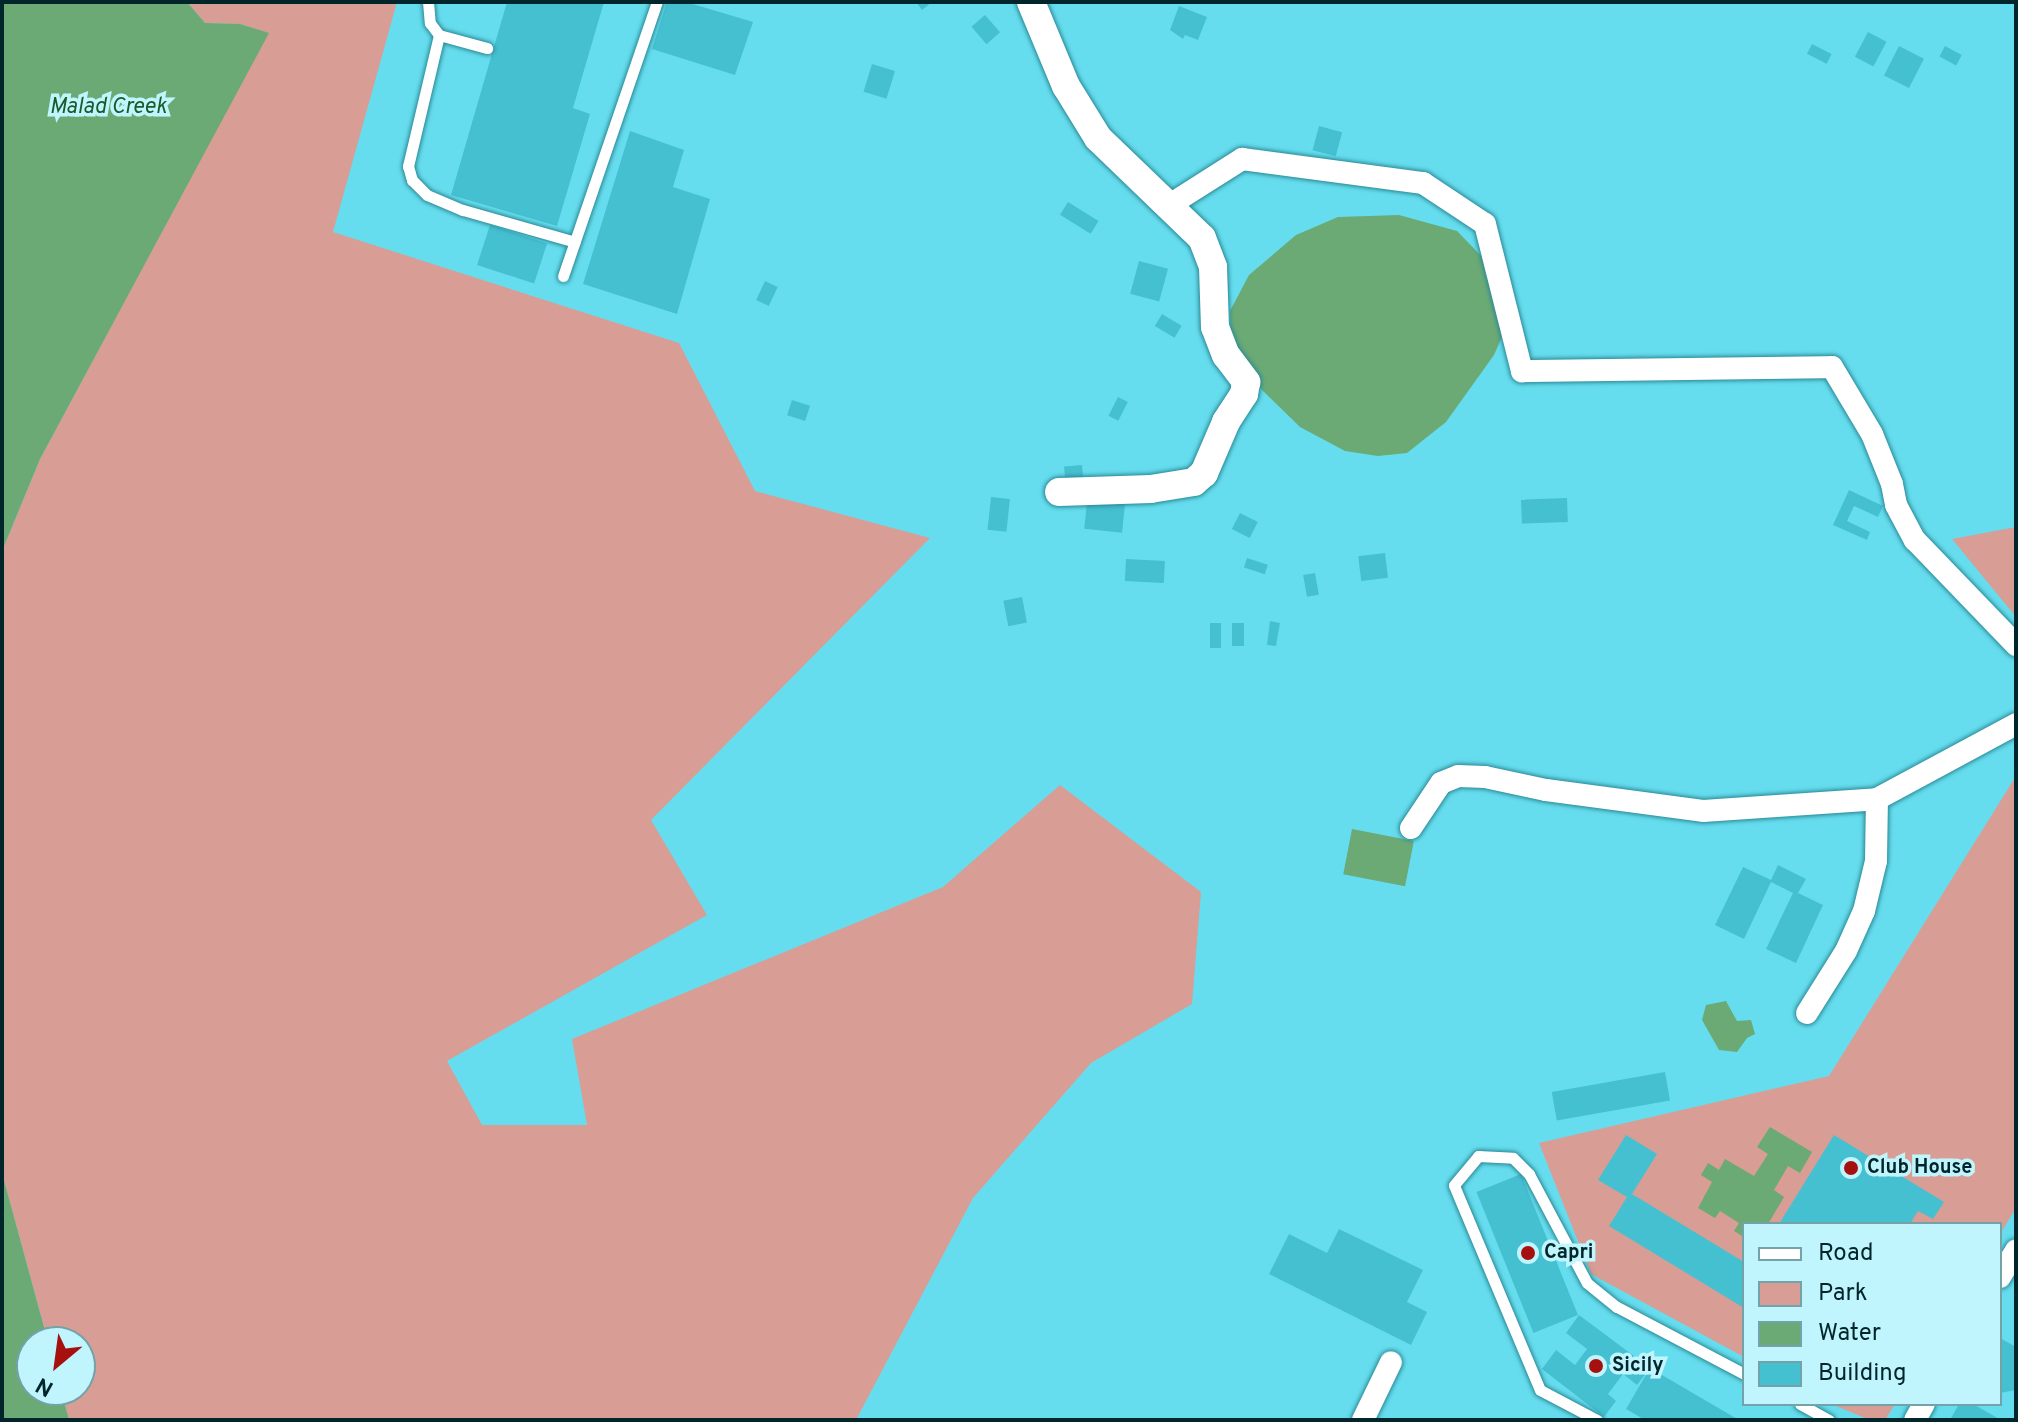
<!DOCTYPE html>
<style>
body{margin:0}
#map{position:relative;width:2018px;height:1422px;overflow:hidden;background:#6de;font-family:Overpass,sans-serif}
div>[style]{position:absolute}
.green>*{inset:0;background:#d89d94}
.water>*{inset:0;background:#6baa74;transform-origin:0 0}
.building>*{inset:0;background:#45c0d1;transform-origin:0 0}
.roads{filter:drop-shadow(0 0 2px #2a8996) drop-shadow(0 0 2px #2a8996)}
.service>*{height:11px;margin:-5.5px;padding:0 5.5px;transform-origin:5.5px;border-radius:5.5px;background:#fff}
.minor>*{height:22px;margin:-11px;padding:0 11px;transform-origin:11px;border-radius:11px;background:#fff}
.tertiary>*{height:28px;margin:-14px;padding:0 14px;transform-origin:14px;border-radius:14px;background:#fff}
.dots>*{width:22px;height:22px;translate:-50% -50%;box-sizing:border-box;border:4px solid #c0f5fd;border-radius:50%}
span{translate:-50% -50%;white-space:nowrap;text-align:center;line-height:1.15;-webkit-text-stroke:7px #c0f5fd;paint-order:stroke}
.poi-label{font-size:20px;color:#00252a;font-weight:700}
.left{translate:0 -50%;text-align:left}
.water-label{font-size:22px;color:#175b29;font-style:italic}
.frame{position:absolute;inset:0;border:4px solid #00252a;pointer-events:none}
.legend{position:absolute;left:1742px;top:1222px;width:260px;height:184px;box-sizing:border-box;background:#c0f5fd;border:2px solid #73a2a9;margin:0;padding:10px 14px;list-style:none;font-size:24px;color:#00252a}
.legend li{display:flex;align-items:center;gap:16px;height:40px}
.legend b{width:40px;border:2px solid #73a2a9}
.north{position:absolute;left:16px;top:1326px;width:80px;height:80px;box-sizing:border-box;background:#c0f5fd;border:2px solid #73a2a9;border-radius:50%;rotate:209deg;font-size:22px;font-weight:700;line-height:32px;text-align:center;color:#00252a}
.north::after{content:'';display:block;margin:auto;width:28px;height:36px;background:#a61110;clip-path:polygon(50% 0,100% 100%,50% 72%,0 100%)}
</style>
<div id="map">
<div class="green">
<i style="clip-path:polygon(187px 2px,397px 2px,333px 232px,679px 343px,755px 491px,930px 538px,651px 820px,707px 915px,447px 1061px,482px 1125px,587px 1125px,572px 1039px,943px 887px,1060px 785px,1201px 892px,1192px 1004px,1091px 1063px,973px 1198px,856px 1420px,69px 1420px,61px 1390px,80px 1390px,80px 1342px,48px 1342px,2px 1173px,2px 551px,40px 459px,268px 33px,240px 24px,205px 23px)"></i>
<i style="clip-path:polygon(2016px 527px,2016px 617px,1952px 539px)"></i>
<i style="clip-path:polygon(2016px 776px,2016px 1208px,2000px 1234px,2000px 1224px,1744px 1224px,1744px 1357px,1591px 1274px,1539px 1143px,1829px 1076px)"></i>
<i style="clip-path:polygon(1831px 1404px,1895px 1404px,1885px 1420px,1870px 1420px)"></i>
</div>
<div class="water">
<i style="clip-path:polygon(2px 2px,187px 2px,205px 23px,240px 24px,269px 33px,40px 459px,2px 551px)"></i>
<i style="clip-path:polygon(1399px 215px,1457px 231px,1491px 266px,1506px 328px,1494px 355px,1446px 422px,1407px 453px,1378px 456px,1345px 451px,1300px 427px,1262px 390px,1231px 342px,1230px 311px,1249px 275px,1296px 235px,1338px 217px)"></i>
<i style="left:1352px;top:829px;width:63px;height:46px;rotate:11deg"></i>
<i style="clip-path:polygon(1726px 1001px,1737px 1021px,1751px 1020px,1755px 1034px,1747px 1038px,1737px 1052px,1719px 1050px,1702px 1020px,1706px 1005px)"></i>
<i style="clip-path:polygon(1770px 1127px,1812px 1152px,1800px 1173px,1788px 1166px,1774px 1190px,1784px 1197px,1768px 1224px,1744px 1224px,1744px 1237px,1734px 1231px,1739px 1223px,1720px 1211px,1715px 1218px,1698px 1208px,1712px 1182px,1701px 1175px,1708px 1163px,1719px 1170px,1725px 1159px,1754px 1176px,1768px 1154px,1757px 1147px)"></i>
<i style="clip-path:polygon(2px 1173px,48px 1342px,32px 1342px,32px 1390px,61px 1390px,69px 1420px,2px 1420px)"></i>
</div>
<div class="building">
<i style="clip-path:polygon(507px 2px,604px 2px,573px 108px,590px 114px,557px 226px,451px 195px)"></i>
<i style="clip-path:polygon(667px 2px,686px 2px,753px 22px,735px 75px,652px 49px)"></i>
<i style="clip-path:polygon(916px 2px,932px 2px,922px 10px)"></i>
<i style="clip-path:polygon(1179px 6px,1207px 17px,1198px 40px,1185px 35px,1183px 39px,1170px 30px)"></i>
<i style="left:985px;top:15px;width:23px;height:18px;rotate:49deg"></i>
<i style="left:1868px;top:32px;width:21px;height:28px;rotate:28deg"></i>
<i style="left:1812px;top:44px;width:22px;height:11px;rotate:27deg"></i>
<i style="left:1899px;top:46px;width:28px;height:33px;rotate:27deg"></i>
<i style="left:1945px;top:46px;width:19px;height:12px;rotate:28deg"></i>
<i style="left:872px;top:64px;width:24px;height:29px;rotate:17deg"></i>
<i style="left:1319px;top:126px;width:24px;height:25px;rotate:15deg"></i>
<i style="clip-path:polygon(630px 131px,684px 150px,673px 187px,710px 199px,677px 314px,583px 284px)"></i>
<i style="left:1068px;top:202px;width:36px;height:15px;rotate:32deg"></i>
<i style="left:490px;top:225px;width:60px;height:42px;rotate:18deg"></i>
<i style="left:1139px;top:261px;width:30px;height:34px;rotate:15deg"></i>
<i style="left:765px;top:281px;width:14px;height:21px;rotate:25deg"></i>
<i style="left:1162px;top:314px;width:23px;height:14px;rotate:31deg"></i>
<i style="left:1118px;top:397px;width:11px;height:21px;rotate:27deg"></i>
<i style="left:792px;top:400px;width:19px;height:16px;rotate:18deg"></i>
<i style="left:1082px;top:465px;width:21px;height:18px;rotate:85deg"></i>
<i style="clip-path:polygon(1849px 490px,1883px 506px,1878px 517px,1854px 506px,1847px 521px,1870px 532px,1867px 540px,1833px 525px)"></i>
<i style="left:1088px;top:493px;width:38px;height:36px;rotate:6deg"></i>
<i style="left:991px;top:497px;width:19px;height:33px;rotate:6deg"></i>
<i style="left:1567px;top:498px;width:24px;height:46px;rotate:88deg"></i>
<i style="left:1240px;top:513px;width:20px;height:18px;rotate:27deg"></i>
<i style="left:1385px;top:553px;width:25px;height:27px;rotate:83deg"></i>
<i style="left:1247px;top:558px;width:22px;height:10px;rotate:18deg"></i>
<i style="left:1126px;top:559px;width:39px;height:22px;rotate:3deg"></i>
<i style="left:1315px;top:573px;width:22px;height:12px;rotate:80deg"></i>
<i style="left:1022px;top:597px;width:26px;height:19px;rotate:79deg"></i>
<i style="clip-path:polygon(1270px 621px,1280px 623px,1276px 646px,1267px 645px)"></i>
<i style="left:1210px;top:623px;width:11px;height:25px"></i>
<i style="left:1232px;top:623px;width:12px;height:23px"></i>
<i style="clip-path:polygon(1778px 865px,1806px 879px,1798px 893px,1823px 905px,1796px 963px,1766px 949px,1793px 893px,1771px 882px,1744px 939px,1715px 925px,1743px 867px,1771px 880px)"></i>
<i style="left:1665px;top:1072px;width:29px;height:115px;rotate:80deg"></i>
<i style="clip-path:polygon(1626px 1135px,1657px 1154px,1632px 1194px,1744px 1262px,1744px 1308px,1609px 1226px,1627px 1197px,1598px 1180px)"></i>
<i style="clip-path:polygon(1834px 1135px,1944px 1202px,1933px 1219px,1918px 1211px,1910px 1224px,1779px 1224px)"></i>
<i style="left:1521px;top:1174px;width:152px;height:48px;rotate:68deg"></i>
<i style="clip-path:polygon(1339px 1229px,1423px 1270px,1407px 1302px,1427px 1312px,1411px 1345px,1269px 1274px,1289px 1234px,1327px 1253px)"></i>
<i style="clip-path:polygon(1579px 1315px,1650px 1368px,1637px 1385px,1623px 1374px,1608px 1394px,1616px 1401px,1604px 1417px,1542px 1369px,1556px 1350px,1575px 1365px,1587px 1349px,1566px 1333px)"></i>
<i style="clip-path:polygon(2000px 1338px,2016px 1347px,2016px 1390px,2000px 1393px)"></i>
<i style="clip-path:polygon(1650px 1368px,1739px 1420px,1645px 1420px,1626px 1409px)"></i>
<i style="clip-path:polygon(1959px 1404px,1973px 1404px,2001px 1420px,1950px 1420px)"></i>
</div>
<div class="roads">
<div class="service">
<i style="left:428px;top:2px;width:21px;rotate:85deg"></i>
<i style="left:430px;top:23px;width:15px;rotate:53deg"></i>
<i style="left:439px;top:35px;width:50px;rotate:15.2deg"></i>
<i style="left:439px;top:35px;width:135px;rotate:103.3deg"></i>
<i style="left:408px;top:166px;width:15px;rotate:74deg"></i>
<i style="left:412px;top:180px;width:21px;rotate:45deg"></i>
<i style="left:427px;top:195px;width:39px;rotate:23deg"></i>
<i style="left:463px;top:210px;width:116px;rotate:15.9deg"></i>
<i style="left:563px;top:276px;width:290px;rotate:-71.1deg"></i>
<i style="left:1800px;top:1404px;width:33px;rotate:29deg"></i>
<i style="left:1597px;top:1420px;width:64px;rotate:-152.2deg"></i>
<i style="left:1540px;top:1390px;width:222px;rotate:-112.8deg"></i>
<i style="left:1454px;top:1185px;width:38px;rotate:-50deg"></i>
<i style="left:1478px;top:1156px;width:35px;rotate:3deg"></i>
<i style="left:1513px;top:1158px;width:23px;rotate:45deg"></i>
<i style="left:1529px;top:1174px;width:123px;rotate:62deg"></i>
<i style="left:1587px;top:1283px;width:38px;rotate:39deg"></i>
<i style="left:1617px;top:1307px;width:144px;rotate:27.8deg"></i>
</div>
<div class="minor">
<i style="left:1168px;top:206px;width:88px;rotate:-32.4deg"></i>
<i style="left:1242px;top:159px;width:183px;rotate:7.6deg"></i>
<i style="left:1423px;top:183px;width:74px;rotate:33.5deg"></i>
<i style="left:1485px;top:224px;width:152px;rotate:75.9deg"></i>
<i style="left:1522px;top:371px;width:310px;rotate:-0.7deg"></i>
<i style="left:1832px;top:367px;width:78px;rotate:59.2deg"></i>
<i style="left:1872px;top:434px;width:54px;rotate:68.2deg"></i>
<i style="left:1892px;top:484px;width:21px;rotate:79deg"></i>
<i style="left:1896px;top:505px;width:40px;rotate:62deg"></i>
<i style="left:1915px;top:540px;width:146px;rotate:46.1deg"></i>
<i style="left:1411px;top:828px;width:54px;rotate:-56.3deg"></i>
<i style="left:1441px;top:783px;width:18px;rotate:-22deg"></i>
<i style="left:1458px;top:776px;width:27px;rotate:2deg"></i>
<i style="left:1485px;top:777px;width:62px;rotate:12deg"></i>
<i style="left:1546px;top:790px;width:158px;rotate:7.6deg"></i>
<i style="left:1703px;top:811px;width:174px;rotate:-3.9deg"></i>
<i style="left:1877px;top:799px;width:158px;rotate:-28.3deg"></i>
<i style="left:1807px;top:1013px;width:73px;rotate:-57.8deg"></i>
<i style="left:1846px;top:951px;width:44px;rotate:-65.8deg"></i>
<i style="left:1864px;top:911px;width:51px;rotate:-76.5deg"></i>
<i style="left:1876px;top:861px;width:62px;rotate:-89.1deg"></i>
<i style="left:2000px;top:1277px;width:31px;rotate:-59deg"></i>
<i style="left:1363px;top:1420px;width:64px;rotate:-64.2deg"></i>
<i style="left:1915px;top:1420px;width:18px;rotate:-61deg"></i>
</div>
<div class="tertiary">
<i style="left:1031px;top:2px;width:91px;rotate:67.4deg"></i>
<i style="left:1066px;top:86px;width:61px;rotate:58.4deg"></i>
<i style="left:1098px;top:138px;width:144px;rotate:43.9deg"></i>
<i style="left:1202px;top:238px;width:31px;rotate:69deg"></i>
<i style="left:1213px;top:267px;width:60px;rotate:88.1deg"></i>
<i style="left:1215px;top:327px;width:30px;rotate:69deg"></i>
<i style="left:1226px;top:355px;width:34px;rotate:53deg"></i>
<i style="left:1246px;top:382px;width:12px;rotate:99deg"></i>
<i style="left:1244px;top:394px;width:33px;rotate:123deg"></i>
<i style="left:1226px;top:422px;width:56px;rotate:113.3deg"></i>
<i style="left:1204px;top:473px;width:13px;rotate:138deg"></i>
<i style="left:1194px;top:482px;width:44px;rotate:170.8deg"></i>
<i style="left:1151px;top:489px;width:92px;rotate:178.1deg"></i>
</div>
</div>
<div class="dots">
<i style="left:1851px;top:1168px;background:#a61110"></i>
<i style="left:1528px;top:1253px;background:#a61110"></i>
<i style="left:1596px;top:1366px;background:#a61110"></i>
</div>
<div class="poi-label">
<span class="left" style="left:1867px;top:1168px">Club House</span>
<span class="left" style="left:1544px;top:1253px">Capri</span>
<span class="left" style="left:1612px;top:1366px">Sicily</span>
</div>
<div class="water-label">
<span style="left:108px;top:108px">Malad Creek</span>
</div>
<div class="frame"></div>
<ul class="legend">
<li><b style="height:10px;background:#fff"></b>Road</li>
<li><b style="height:22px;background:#d89d94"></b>Park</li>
<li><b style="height:22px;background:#6baa74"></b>Water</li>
<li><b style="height:22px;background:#45c0d1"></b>Building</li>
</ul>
<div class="north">N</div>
</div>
